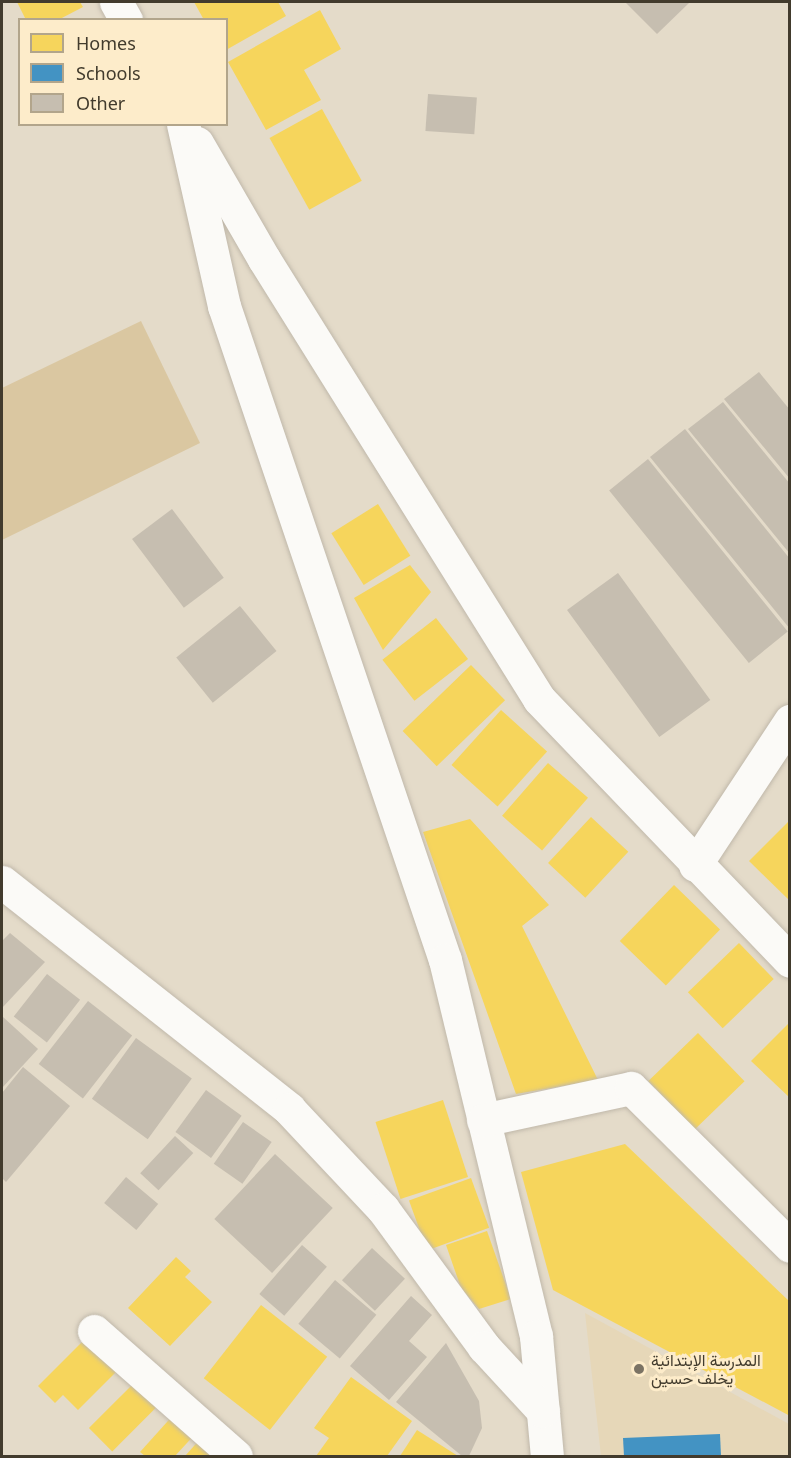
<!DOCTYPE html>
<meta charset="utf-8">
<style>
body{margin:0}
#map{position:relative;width:791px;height:1458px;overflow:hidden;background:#e4dbc9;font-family:"Noto Sans",Vazirmatn,sans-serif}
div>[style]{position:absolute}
.built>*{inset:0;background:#e6d7b8}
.green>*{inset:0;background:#dac7a1}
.homes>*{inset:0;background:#f6d55c;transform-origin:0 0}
.schools>*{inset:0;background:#4393c3}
.building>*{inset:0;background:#c6beb0;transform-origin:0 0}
.roads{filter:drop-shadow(0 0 2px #c0b8aa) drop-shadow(0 0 2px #c0b8aa)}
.minor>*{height:33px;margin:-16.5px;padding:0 16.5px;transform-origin:16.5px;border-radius:16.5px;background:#fbfaf7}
.dots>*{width:16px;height:16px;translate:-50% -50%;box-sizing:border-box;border:3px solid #fdecca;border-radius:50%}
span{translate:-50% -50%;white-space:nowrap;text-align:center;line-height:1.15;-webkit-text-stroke:6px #fdecca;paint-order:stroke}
.poi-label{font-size:16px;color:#423b2d}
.left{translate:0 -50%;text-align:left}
.frame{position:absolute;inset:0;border:3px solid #423b2d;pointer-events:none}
.legend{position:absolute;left:18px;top:18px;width:210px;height:108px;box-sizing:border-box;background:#fdecca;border:2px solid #b2a58b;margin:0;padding:8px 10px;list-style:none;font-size:18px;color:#423b2d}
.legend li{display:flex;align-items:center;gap:12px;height:30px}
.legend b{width:30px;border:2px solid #b2a58b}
</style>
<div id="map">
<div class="built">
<i style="clip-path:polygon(585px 1313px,789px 1424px,789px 1456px,601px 1456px)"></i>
</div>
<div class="green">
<i style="clip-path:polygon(141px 321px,200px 443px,2px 540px,2px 388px)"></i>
</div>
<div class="homes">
<i style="clip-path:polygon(17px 2px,80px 2px,83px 7px,58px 20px,26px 20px)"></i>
<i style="clip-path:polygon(194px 2px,278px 2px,286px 16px,226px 50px,226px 20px,204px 20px)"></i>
<i style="clip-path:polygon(320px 10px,341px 49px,304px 70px,321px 100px,266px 130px,228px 62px)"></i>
<i style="left:322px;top:109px;width:82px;height:60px;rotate:61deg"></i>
<i style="left:378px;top:504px;width:61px;height:55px;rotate:58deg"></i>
<i style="clip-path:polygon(410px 565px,431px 592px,383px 650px,354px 598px)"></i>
<i style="left:436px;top:618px;width:52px;height:68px;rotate:52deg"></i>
<i style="left:471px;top:665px;width:49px;height:95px;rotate:46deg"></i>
<i style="left:501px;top:710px;width:62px;height:74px;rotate:42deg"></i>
<i style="left:548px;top:763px;width:53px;height:70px;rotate:41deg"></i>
<i style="left:591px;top:817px;width:51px;height:63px;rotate:43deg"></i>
<i style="clip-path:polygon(470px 819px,549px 905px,522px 926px,598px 1080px,516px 1094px,423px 832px)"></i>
<i style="clip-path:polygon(790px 820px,790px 901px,749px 861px)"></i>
<i style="left:674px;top:885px;width:64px;height:78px;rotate:44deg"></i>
<i style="left:739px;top:943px;width:50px;height:71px;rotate:46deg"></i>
<i style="clip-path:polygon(790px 1022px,790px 1098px,751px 1061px)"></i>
<i style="left:698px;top:1033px;width:67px;height:69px;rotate:46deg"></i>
<i style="left:443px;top:1100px;width:81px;height:71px;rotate:72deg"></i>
<i style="clip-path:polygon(625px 1144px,790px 1302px,790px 1416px,553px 1290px,521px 1172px)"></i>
<i style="left:471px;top:1178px;width:53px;height:66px;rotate:70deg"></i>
<i style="clip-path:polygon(487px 1231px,511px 1299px,479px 1309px,461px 1288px,446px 1245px)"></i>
<i style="clip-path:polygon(176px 1257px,191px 1271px,185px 1277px,212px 1302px,170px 1346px,128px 1308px)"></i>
<i style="left:261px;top:1305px;width:84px;height:93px;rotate:38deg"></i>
<i style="clip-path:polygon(86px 1338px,118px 1370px,78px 1410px,63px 1395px,55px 1403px,38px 1386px)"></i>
<i style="clip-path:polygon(351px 1377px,412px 1421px,387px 1456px,316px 1456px,329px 1438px,314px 1428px)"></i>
<i style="left:137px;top:1380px;width:33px;height:68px;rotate:45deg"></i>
<i style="clip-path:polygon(176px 1412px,198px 1431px,175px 1456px,145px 1456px,140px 1452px)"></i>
<i style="clip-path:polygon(417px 1430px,458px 1456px,400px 1456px)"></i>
<i style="clip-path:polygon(202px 1437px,216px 1449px,210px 1456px,185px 1456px)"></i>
</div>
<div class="schools">
<i style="clip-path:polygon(720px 1434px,721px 1456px,624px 1456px,623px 1438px)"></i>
</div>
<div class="building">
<i style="clip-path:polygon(625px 2px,690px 2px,657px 34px)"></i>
<i style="left:428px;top:94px;width:49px;height:37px;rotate:4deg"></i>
<i style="clip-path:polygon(759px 372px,790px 410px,790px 479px,724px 399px)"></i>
<i style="clip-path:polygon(723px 402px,790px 484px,790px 554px,688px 429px)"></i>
<i style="clip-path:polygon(685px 429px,790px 559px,790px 629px,650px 457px)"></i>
<i style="left:648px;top:459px;width:222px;height:50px;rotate:51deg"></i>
<i style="left:172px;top:509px;width:86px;height:50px;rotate:53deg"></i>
<i style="left:618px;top:573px;width:157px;height:63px;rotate:54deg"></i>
<i style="left:240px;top:606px;width:58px;height:82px;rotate:51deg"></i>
<i style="clip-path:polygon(10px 933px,45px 962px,2px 1008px,2px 941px)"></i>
<i style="left:47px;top:974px;width:42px;height:54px;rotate:38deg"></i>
<i style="left:88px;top:1001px;width:56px;height:80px;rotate:38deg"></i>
<i style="clip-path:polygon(3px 1017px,38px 1049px,2px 1088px,2px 1019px)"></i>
<i style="left:136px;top:1038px;width:69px;height:75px;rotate:36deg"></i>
<i style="clip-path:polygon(23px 1067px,70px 1106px,6px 1182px,2px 1178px,2px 1093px)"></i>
<i style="left:206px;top:1090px;width:44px;height:52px;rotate:36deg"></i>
<i style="left:243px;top:1122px;width:35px;height:51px;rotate:35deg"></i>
<i style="left:175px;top:1136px;width:25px;height:51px;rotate:43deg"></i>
<i style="left:275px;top:1154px;width:79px;height:89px;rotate:43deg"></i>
<i style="left:126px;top:1177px;width:42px;height:34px;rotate:40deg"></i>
<i style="left:302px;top:1245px;width:33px;height:65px;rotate:41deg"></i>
<i style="left:372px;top:1248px;width:45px;height:44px;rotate:43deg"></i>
<i style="left:335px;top:1280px;width:54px;height:57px;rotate:40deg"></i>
<i style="clip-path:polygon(411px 1296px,432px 1315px,409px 1341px,427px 1357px,389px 1400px,350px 1366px)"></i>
<i style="clip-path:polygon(446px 1343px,479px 1401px,482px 1428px,469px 1456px,462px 1456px,396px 1402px)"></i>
</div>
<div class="roads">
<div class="minor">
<i style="left:116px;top:2px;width:21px;rotate:61deg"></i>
<i style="left:183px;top:124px;width:187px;rotate:77.3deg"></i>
<i style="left:224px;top:306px;width:690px;rotate:71.33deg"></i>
<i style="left:445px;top:960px;width:387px;rotate:76.4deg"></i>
<i style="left:536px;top:1336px;width:121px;rotate:84.8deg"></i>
<i style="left:197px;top:143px;width:134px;rotate:60deg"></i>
<i style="left:264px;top:259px;width:519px;rotate:57.99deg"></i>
<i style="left:539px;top:699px;width:363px;rotate:46.2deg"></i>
<i style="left:695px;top:865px;width:173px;rotate:-56.6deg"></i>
<i style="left:2px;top:882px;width:366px;rotate:38.3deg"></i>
<i style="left:289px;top:1109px;width:137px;rotate:46.8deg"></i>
<i style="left:383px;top:1209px;width:171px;rotate:53.8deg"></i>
<i style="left:484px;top:1347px;width:87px;rotate:47.3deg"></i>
<i style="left:483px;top:1120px;width:151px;rotate:-12.2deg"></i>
<i style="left:631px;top:1088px;width:224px;rotate:44.8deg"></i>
<i style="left:94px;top:1331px;width:189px;rotate:41.4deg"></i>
</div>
</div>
<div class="dots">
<i style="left:639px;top:1369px;background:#7b7364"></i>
</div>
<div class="poi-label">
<span class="left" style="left:651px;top:1369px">المدرسة الإبتدائية<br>يخلف حسين</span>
</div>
<div class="frame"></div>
<ul class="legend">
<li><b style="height:16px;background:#f6d55c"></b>Homes</li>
<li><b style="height:16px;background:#4393c3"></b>Schools</li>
<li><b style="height:16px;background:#c6beb0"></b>Other</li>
</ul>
</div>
